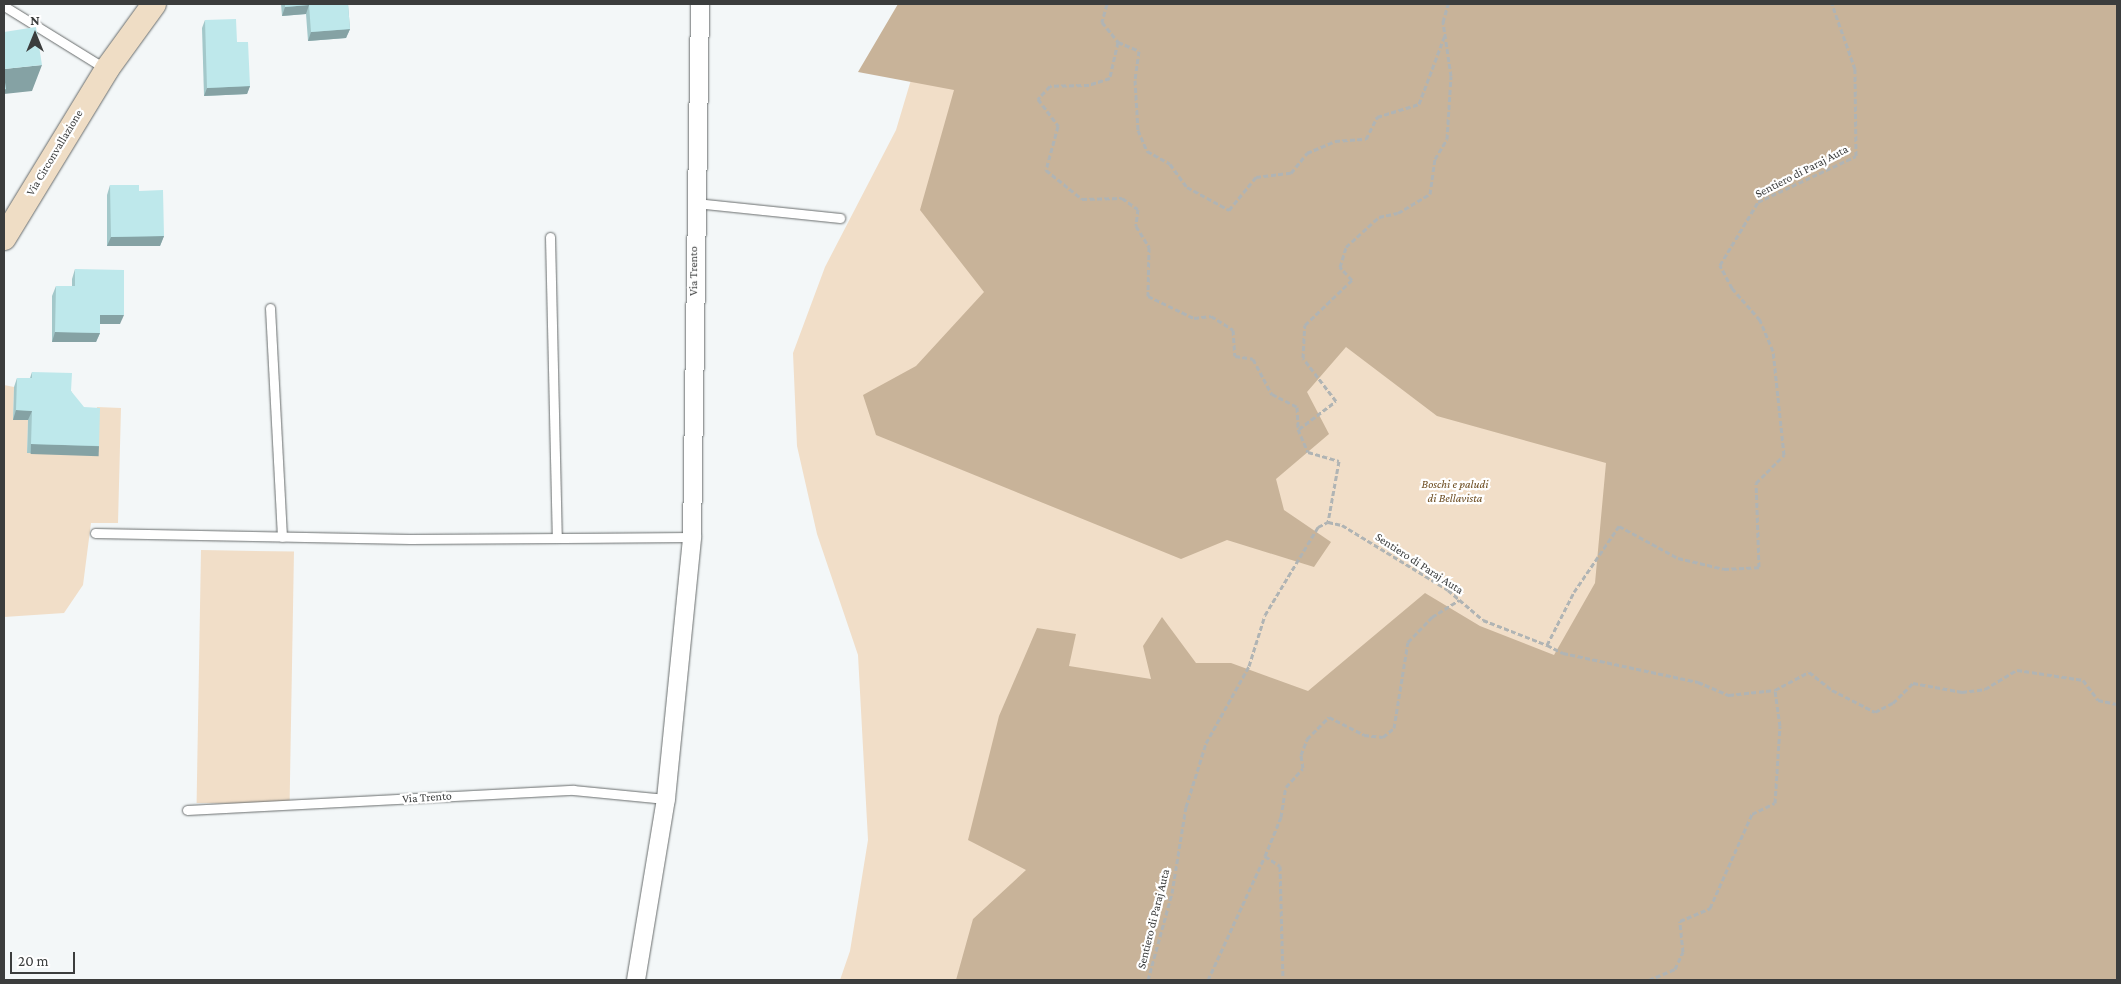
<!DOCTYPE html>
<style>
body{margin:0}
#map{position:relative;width:2121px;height:984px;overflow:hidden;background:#f3f7f8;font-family:"Crimson Pro",serif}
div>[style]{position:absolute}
.green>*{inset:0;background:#f1dec8;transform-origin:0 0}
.forest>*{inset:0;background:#c8b399}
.path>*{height:3px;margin-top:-1.5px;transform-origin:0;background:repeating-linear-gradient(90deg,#b0b4b4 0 5px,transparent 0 7.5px)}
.roads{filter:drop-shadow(0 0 1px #686c6c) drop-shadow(0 0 1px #686c6c)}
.service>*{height:9px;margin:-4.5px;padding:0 4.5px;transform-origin:4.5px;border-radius:4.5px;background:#fff}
.minor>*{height:18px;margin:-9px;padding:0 9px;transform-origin:9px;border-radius:9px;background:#fff}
.secondary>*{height:24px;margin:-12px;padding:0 12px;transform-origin:12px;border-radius:12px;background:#efddc5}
.wall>*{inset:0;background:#a3c8ca}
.shaded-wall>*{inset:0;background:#85a2a4;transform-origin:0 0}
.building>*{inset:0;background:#bee8eb}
span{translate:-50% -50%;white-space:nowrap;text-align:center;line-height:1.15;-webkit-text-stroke:4.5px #fff;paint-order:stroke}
.street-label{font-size:12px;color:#3b3d3d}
.park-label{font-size:12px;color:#6b4b1f;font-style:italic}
.frame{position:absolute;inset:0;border:5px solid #3b3d3d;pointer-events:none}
.north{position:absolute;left:10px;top:10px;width:50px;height:50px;-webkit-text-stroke:4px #fff;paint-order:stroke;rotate:0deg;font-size:14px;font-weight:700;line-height:20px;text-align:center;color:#3b3d3d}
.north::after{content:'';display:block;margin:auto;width:18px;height:22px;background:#3b3d3d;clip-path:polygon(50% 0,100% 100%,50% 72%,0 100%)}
.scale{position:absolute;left:10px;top:952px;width:65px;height:22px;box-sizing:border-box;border:2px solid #3b3d3d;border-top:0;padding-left:6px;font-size:15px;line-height:18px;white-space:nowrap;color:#3b3d3d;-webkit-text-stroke:4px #fff;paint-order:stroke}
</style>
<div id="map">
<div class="green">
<i style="clip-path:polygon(2117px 4px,2117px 980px,840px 980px,850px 951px,868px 840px,858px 655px,817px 534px,797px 446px,793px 353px,825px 267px,896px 130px,931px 13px)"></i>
<i style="clip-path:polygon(4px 385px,14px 387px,13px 420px,28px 420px,27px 453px,95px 455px,97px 407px,121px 408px,118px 523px,91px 523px,83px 585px,64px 613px,4px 617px)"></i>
<i style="left:201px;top:550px;width:93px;height:253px;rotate:1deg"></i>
</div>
<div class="forest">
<i style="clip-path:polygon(898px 4px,2117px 4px,2117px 980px,956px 980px,973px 919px,1026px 870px,968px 840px,999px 716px,1037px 628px,1076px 634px,1069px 666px,1151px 679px,1143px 646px,1162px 617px,1196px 663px,1231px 663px,1308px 691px,1425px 593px,1480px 626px,1554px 655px,1595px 583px,1606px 463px,1437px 416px,1346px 347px,1307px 392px,1329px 434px,1276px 479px,1284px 510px,1331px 542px,1314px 567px,1227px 540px,1181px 559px,876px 435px,863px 395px,916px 366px,984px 292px,920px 210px,954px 90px,858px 72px)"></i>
</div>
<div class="path">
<i style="left:1107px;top:4px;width:19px;rotate:106deg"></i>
<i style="left:1102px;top:22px;width:26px;rotate:51deg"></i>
<i style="left:1118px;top:42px;width:23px;rotate:23deg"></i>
<i style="left:1139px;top:51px;width:29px;rotate:98deg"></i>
<i style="left:1135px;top:80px;width:50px;rotate:86.6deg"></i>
<i style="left:1138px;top:130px;width:23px;rotate:67deg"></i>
<i style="left:1147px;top:151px;width:26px;rotate:29deg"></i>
<i style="left:1170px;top:164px;width:29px;rotate:54deg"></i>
<i style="left:1187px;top:187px;width:48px;rotate:28.7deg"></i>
<i style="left:1229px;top:210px;width:43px;rotate:-50.7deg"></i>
<i style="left:1256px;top:177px;width:35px;rotate:-7deg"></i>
<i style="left:1291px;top:173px;width:26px;rotate:-51deg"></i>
<i style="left:1307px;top:153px;width:30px;rotate:-23deg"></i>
<i style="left:1335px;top:141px;width:31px;rotate:-4deg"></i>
<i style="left:1366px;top:139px;width:25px;rotate:-63deg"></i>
<i style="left:1377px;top:117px;width:44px;rotate:-17.2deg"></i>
<i style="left:1419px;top:104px;width:74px;rotate:-69.4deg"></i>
<i style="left:1118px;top:42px;width:37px;rotate:103deg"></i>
<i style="left:1110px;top:78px;width:22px;rotate:162deg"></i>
<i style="left:1089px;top:85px;width:39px;rotate:179deg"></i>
<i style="left:1050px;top:86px;width:18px;rotate:133deg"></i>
<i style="left:1038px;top:99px;width:34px;rotate:53deg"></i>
<i style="left:1058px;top:126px;width:46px;rotate:105.3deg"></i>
<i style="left:1046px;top:170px;width:46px;rotate:38.9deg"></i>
<i style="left:1082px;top:199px;width:40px;rotate:-1.4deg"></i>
<i style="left:1122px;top:198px;width:19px;rotate:35deg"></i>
<i style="left:1138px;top:209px;width:17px;rotate:97deg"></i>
<i style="left:1136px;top:226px;width:25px;rotate:58deg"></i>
<i style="left:1149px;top:247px;width:49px;rotate:91.2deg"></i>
<i style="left:1148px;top:296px;width:51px;rotate:25.6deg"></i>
<i style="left:1194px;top:318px;width:17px;rotate:-7deg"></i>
<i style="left:1211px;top:316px;width:26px;rotate:32deg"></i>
<i style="left:1233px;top:330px;width:26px;rotate:86deg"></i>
<i style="left:1235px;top:356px;width:18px;rotate:9deg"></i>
<i style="left:1253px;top:359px;width:40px;rotate:62deg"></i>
<i style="left:1272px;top:394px;width:28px;rotate:27deg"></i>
<i style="left:1297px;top:407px;width:22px;rotate:87deg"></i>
<i style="left:1298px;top:429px;width:25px;rotate:67deg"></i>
<i style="left:1308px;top:452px;width:32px;rotate:16deg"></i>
<i style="left:1339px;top:461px;width:62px;rotate:100.2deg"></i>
<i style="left:1299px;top:429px;width:46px;rotate:-37.1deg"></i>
<i style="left:1336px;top:401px;width:54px;rotate:-127.5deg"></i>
<i style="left:1303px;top:358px;width:33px;rotate:-87deg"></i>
<i style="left:1305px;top:325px;width:65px;rotate:-43.8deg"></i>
<i style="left:1352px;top:280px;width:18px;rotate:-133deg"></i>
<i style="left:1340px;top:267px;width:21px;rotate:-73deg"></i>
<i style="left:1346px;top:247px;width:45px;rotate:-42.3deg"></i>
<i style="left:1379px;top:217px;width:19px;rotate:-12deg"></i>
<i style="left:1398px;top:213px;width:37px;rotate:-31deg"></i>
<i style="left:1430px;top:194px;width:35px;rotate:-82deg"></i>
<i style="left:1435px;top:159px;width:23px;rotate:-59deg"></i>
<i style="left:1447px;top:139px;width:63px;rotate:-86.4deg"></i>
<i style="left:1451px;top:76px;width:55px;rotate:-98.4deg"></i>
<i style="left:1443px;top:22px;width:19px;rotate:-74deg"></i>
<i style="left:1547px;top:645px;width:18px;rotate:27deg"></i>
<i style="left:1563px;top:653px;width:138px;rotate:12.1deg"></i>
<i style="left:1698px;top:682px;width:34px;rotate:23deg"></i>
<i style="left:1729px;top:695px;width:46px;rotate:-6.2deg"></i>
<i style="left:1775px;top:690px;width:38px;rotate:-28deg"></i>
<i style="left:1809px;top:672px;width:29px;rotate:38deg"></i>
<i style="left:1832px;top:690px;width:48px;rotate:27.1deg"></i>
<i style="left:1875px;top:712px;width:20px;rotate:-27deg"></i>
<i style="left:1893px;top:703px;width:28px;rotate:-45deg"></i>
<i style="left:1913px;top:683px;width:50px;rotate:10.4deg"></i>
<i style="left:1962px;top:692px;width:23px;rotate:-7deg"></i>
<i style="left:1985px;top:689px;width:37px;rotate:-31deg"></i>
<i style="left:2017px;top:670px;width:67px;rotate:8.6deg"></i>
<i style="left:2083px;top:680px;width:25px;rotate:53deg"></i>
<i style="left:2098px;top:700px;width:19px;rotate:12deg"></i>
<i style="left:1265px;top:856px;width:42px;rotate:-67.7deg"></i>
<i style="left:1281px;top:817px;width:30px;rotate:-81deg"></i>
<i style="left:1286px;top:787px;width:25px;rotate:-48deg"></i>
<i style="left:1303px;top:768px;width:13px;rotate:-99deg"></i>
<i style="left:1301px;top:755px;width:17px;rotate:-69deg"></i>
<i style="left:1307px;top:739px;width:31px;rotate:-45deg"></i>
<i style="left:1329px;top:717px;width:39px;rotate:27deg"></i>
<i style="left:1364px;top:735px;width:19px;rotate:6deg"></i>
<i style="left:1383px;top:737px;width:14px;rotate:-39deg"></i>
<i style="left:1394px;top:728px;width:87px;rotate:-80.8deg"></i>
<i style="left:1408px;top:642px;width:35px;rotate:-46deg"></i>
<i style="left:1432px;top:617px;width:32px;rotate:-32deg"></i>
<i style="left:1148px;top:980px;width:90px;rotate:-74.6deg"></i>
<i style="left:1172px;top:893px;width:87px;rotate:-80.8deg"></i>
<i style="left:1186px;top:807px;width:67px;rotate:-72.6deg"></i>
<i style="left:1206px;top:743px;width:88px;rotate:-60.8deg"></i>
<i style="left:1249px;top:666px;width:53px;rotate:-72.6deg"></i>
<i style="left:1265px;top:615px;width:103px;rotate:-58.9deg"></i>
<i style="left:1318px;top:527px;width:11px;rotate:-27deg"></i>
<i style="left:1328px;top:522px;width:14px;rotate:12deg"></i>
<i style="left:1342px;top:525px;width:124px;rotate:31.5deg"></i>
<i style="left:1448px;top:590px;width:46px;rotate:40.6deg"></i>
<i style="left:1483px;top:620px;width:69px;rotate:21.3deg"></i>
<i style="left:1547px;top:645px;width:59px;rotate:-63deg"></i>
<i style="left:1574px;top:592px;width:80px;rotate:-55.7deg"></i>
<i style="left:1619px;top:526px;width:67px;rotate:28.5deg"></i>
<i style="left:1678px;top:558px;width:47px;rotate:13.4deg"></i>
<i style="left:1724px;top:569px;width:35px;rotate:-3deg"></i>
<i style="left:1759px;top:567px;width:84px;rotate:-92deg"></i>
<i style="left:1756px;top:483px;width:40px;rotate:-45deg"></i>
<i style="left:1784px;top:455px;width:105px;rotate:-96deg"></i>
<i style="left:1773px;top:351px;width:34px;rotate:-113deg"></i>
<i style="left:1760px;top:320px;width:43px;rotate:-131.2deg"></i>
<i style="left:1732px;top:288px;width:26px;rotate:-118deg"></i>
<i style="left:1720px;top:265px;width:74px;rotate:-58.9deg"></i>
<i style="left:1758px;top:202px;width:108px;rotate:-25.1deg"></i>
<i style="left:1856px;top:156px;width:87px;rotate:-90.7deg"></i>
<i style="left:1855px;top:69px;width:69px;rotate:-109.5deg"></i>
<i style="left:1208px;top:980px;width:136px;rotate:-65.3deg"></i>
<i style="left:1265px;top:856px;width:18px;rotate:34deg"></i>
<i style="left:1280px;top:866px;width:114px;rotate:88.5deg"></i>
<i style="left:1649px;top:980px;width:28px;rotate:-23deg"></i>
<i style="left:1675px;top:969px;width:19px;rotate:-65deg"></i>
<i style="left:1683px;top:952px;width:31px;rotate:-96deg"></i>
<i style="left:1680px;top:921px;width:33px;rotate:-23deg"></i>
<i style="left:1710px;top:908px;width:103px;rotate:-65.9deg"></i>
<i style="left:1752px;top:814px;width:25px;rotate:-26deg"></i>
<i style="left:1775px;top:803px;width:77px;rotate:-86.3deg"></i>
<i style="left:1780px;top:726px;width:36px;rotate:-98deg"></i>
</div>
<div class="roads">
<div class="service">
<i style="left:4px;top:6px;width:120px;rotate:31.7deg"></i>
<i style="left:695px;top:203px;width:146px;rotate:5.9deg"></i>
<i style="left:550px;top:237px;width:301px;rotate:88.7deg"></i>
<i style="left:270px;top:308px;width:229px;rotate:87deg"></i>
<i style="left:95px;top:533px;width:315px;rotate:1.1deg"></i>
<i style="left:410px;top:539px;width:282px;rotate:-0.4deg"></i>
<i style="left:187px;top:810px;width:387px;rotate:-3deg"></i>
<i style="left:573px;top:790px;width:93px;rotate:5.5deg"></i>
</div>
<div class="minor">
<i style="left:636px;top:980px;width:183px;rotate:-80.6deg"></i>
<i style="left:666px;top:799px;width:263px;rotate:-84.3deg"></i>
<i style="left:692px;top:537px;width:533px;rotate:-89.14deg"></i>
</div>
<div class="secondary">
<i style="left:4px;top:238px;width:198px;rotate:-58.6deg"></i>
<i style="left:107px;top:69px;width:80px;rotate:-54.1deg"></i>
</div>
</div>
<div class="wall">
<i style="clip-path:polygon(281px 4px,348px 4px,350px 29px,346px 38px,308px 41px,306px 14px,282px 16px)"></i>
<i style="clip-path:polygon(205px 20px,237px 42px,250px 86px,247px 94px,204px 96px,202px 28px)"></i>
<i style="clip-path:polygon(110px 185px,139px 191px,164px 236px,160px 246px,107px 246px,107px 195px)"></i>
<i style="clip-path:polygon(75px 269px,120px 324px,100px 324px,100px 333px,96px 342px,52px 342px,52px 296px,56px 286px,72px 286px,72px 279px)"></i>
<i style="clip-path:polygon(32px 372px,71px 391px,99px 446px,96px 455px,27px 453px,28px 420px,13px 420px,14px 387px,17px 378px,30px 378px)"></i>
</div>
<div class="shaded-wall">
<i style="clip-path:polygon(309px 5px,306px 14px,282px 16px,285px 7px)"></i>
<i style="clip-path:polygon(350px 29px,346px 38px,308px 41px,311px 32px)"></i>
<i style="clip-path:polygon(42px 65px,32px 91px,4px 94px,4px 95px,4px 69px)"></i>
<i style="clip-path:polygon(250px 86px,247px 94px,204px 96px,207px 88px)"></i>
<i style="clip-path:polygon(164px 236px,160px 246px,107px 246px,111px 237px)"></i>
<i style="clip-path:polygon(100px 315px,124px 315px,120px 324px,97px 324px)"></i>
<i style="clip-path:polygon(55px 332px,100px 333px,96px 342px,52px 342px)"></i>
<i style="clip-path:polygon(16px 410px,32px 411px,28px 420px,13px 420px)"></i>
<i style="left:31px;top:444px;width:68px;height:10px;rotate:2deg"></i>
</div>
<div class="building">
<i style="clip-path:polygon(285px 4px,348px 4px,350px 29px,311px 32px,309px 5px,285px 7px)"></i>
<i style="clip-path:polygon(236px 19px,237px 42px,248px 42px,250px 86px,207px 88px,205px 20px)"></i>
<i style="clip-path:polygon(36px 27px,42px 65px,4px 69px,4px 32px)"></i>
<i style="clip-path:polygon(4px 76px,6px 89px,4px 90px)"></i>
<i style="clip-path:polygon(110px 185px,139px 185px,139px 191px,163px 190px,164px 236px,111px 237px)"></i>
<i style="clip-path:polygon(75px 269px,124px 270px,124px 315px,100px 315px,100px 333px,55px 332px,56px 286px,75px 286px)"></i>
<i style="clip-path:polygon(32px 372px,72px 373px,71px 391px,84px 407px,100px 408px,99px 446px,31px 444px,32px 411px,16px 410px,17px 378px,32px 378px)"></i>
</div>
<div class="street-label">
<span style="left:55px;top:153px;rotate:-59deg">Via Circonvallazione</span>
<span style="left:1802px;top:172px;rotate:-27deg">Sentiero di Paraj Auta</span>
<span style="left:694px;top:271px;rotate:-90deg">Via Trento</span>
<span style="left:1419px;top:564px;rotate:33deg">Sentiero di Paraj Auta</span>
<span style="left:427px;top:798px;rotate:-4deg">Via Trento</span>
<span style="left:1154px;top:919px;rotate:-76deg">Sentiero di Paraj Auta</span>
</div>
<div class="park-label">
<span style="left:1455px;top:492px">Boschi e paludi<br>di Bellavista</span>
</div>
<div class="frame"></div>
<div class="north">N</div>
<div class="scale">20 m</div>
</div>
